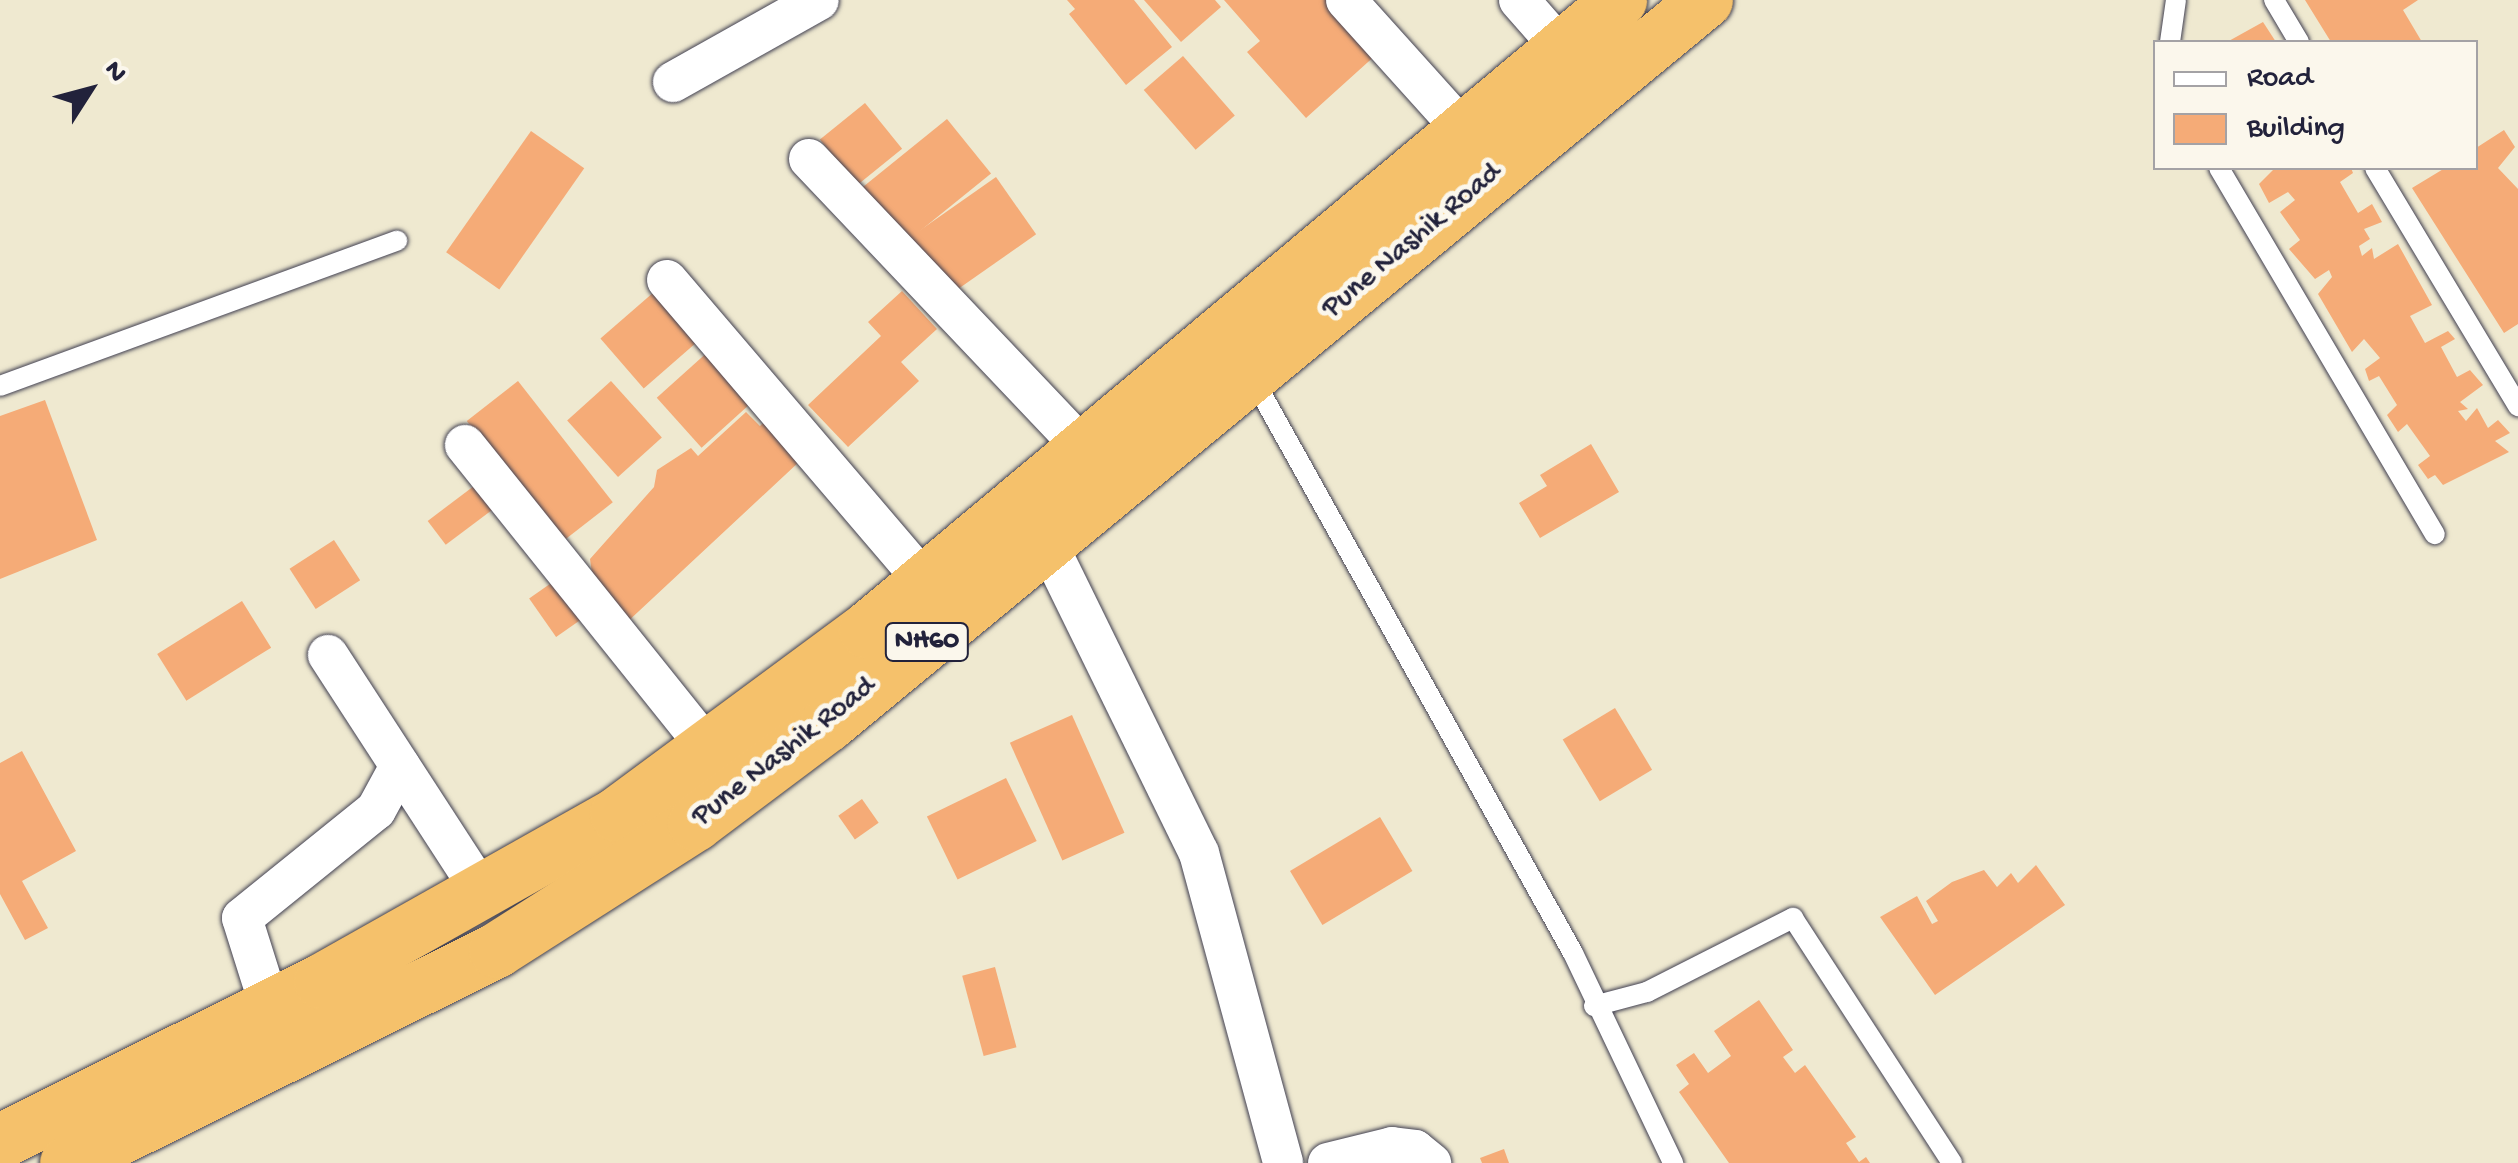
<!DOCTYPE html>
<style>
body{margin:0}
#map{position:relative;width:2518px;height:1163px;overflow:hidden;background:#efe9d0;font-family:"Gochi Hand",sans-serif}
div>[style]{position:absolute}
.building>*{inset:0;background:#f5ab77;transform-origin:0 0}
.roads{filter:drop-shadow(0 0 2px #414051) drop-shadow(0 0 2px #414051)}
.lane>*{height:20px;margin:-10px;padding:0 10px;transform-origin:10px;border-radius:10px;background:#fff}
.street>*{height:40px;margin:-20px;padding:0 20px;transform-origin:20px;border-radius:20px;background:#fff}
.highway>*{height:55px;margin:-27.5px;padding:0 27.5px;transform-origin:27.5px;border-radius:27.5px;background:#f5c16b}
span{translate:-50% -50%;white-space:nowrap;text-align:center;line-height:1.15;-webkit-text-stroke:10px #fbf7ec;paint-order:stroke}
.shield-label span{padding:2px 8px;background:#fbf7ec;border:2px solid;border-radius:8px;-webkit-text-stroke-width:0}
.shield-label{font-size:28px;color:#22223b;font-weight:700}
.street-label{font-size:30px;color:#22223b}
.legend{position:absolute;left:2153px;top:40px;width:325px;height:130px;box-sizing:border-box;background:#fbf7ec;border:2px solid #a4a2a5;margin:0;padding:12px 18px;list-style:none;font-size:30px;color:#22223b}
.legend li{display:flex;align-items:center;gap:20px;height:50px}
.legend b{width:50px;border:2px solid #a4a2a5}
.north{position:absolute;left:40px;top:40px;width:100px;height:100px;-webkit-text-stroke:8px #fbf7ec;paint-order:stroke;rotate:54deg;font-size:28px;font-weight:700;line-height:40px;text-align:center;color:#22223b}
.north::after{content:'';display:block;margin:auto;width:35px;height:45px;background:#22223b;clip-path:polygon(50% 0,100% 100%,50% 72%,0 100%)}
</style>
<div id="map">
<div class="building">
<i style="clip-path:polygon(1067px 0,1134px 0,1172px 47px,1126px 85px,1069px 14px,1075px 9px)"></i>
<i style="clip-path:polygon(1144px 0,1215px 0,1221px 7px,1181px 42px)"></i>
<i style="clip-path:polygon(1224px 0,1331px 0,1378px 53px,1306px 118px,1247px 52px,1260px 41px)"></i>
<i style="clip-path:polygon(2305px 0,2418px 0,2403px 10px,2422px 42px,2331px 42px)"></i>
<i style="clip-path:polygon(2263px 22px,2276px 42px,2227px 42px)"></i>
<i style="left:1183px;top:56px;width:79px;height:52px;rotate:49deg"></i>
<i style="left:865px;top:103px;width:59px;height:58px;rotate:51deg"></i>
<i style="left:947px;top:119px;width:70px;height:113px;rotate:51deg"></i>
<i style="clip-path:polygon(2504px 130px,2515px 147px,2498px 168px,2518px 189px,2518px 324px,2504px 333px,2412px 188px,2445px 168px,2476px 168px,2476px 148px)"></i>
<i style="left:531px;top:131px;width:65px;height:148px;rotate:35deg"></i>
<i style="clip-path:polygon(2275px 168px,2351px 168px,2353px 173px,2340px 182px,2358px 213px,2372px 204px,2382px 222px,2364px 229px,2370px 239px,2359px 246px,2362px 256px,2372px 248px,2374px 259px,2398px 244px,2432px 305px,2410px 316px,2425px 343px,2448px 331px,2455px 339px,2441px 347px,2457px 377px,2470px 370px,2483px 385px,2460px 402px,2468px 409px,2458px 411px,2466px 421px,2477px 408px,2488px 428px,2498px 420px,2510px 433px,2495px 441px,2509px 452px,2443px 485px,2435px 475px,2428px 479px,2418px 465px,2430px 456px,2407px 424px,2398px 432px,2387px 415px,2397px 405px,2379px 376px,2369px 381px,2365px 369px,2380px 358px,2364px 339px,2352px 352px,2318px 294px,2332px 277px,2329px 270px,2315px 279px,2289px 249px,2300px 240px,2280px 212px,2295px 200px,2288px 192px,2269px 203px,2259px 184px)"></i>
<i style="left:996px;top:177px;width:70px;height:104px;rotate:55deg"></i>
<i style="clip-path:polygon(902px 291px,937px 329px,901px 362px,919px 381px,848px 447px,808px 405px,881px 336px,868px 322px)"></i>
<i style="left:654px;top:292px;width:66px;height:71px;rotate:49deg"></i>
<i style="left:711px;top:349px;width:67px;height:73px;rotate:48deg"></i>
<i style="left:518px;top:381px;width:154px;height:65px;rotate:52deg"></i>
<i style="left:611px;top:381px;width:76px;height:59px;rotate:48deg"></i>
<i style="clip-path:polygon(45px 400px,97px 540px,0 579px,0 416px)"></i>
<i style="clip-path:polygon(746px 412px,760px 426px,766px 420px,800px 461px,624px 625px,594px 587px,590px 559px,654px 487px,657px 470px,691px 448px,698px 456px)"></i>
<i style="clip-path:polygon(1591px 444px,1619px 492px,1540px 538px,1519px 503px,1547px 486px,1540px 475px)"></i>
<i style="left:474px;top:486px;width:30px;height:58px;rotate:53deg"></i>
<i style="left:334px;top:540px;width:48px;height:53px;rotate:57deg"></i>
<i style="left:557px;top:579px;width:47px;height:34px;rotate:55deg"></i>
<i style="left:242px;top:601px;width:55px;height:100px;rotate:58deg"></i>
<i style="left:1615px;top:708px;width:72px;height:61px;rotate:59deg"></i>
<i style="left:1072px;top:715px;width:129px;height:68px;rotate:66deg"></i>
<i style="clip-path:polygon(22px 751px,76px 851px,22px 881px,48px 928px,25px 940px,0 894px,0 763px)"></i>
<i style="left:1006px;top:778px;width:70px;height:88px;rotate:64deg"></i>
<i style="left:862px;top:799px;width:29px;height:29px;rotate:55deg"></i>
<i style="left:1380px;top:817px;width:63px;height:105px;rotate:59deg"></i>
<i style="clip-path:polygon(2036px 865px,2065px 905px,1935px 995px,1880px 917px,1917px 896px,1932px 924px,1938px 921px,1926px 901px,1952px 882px,1984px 870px,1997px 887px,2011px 873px,2018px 883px)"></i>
<i style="left:995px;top:967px;width:83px;height:34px;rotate:75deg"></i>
<i style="clip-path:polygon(1759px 1000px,1793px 1050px,1783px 1057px,1795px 1073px,1805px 1065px,1856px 1137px,1846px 1143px,1859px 1162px,1866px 1157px,1870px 1163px,1729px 1163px,1679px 1092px,1689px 1084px,1676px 1065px,1694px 1053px,1708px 1073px,1731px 1056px,1714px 1031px)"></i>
<i style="clip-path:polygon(1504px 1149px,1509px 1163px,1482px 1163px,1480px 1158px)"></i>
</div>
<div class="roads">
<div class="lane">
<i style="left:2274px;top:0;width:49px;rotate:59.2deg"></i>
<i style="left:2170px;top:42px;width:42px;rotate:-81.9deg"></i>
<i style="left:2219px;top:168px;width:425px;rotate:59.5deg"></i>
<i style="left:2375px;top:168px;width:278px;rotate:59deg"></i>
<i style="left:1252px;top:377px;width:659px;rotate:60.87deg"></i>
<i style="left:1573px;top:953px;width:233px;rotate:64.5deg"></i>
<i style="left:0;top:386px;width:423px;rotate:-20.1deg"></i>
<i style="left:1594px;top:1006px;width:55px;rotate:-14.8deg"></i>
<i style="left:1647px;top:992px;width:164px;rotate:-26.9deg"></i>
<i style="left:1793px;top:918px;width:292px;rotate:57deg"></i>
</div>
<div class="street">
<i style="left:1346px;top:0;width:176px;rotate:48deg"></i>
<i style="left:1519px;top:0;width:65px;rotate:48.7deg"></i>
<i style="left:673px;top:82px;width:167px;rotate:-29.3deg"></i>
<i style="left:809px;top:159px;width:400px;rotate:46.5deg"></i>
<i style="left:667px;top:280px;width:396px;rotate:49.5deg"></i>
<i style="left:465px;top:445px;width:388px;rotate:51.3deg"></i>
<i style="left:1047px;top:543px;width:345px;rotate:63.9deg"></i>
<i style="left:1199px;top:853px;width:321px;rotate:74.8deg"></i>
<i style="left:328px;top:655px;width:285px;rotate:57deg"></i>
<i style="left:270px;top:1007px;width:93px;rotate:-107.5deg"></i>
<i style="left:242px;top:918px;width:172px;rotate:-38.9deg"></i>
<i style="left:376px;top:810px;width:50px;rotate:-61.4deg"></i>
<i style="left:1328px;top:1163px;width:66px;rotate:-14deg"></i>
<i style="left:1392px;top:1147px;width:23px;rotate:7deg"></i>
<i style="left:1415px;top:1150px;width:21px;rotate:39deg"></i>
</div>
<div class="highway">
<i style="left:0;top:1141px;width:359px;rotate:-26.5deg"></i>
<i style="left:321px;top:981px;width:340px;rotate:-29.4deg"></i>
<i style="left:617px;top:814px;width:310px;rotate:-36.5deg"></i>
<i style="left:866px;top:630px;width:982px;rotate:-39.92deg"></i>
<i style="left:67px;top:1163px;width:479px;rotate:-26.4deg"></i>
<i style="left:496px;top:950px;width:236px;rotate:-32.5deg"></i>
<i style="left:695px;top:823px;width:165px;rotate:-36.9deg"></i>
<i style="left:827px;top:724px;width:1138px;rotate:-39.51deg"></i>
</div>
</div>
<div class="shield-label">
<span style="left:927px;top:642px">NH60</span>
</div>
<div class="street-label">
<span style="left:1413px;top:242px;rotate:-40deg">Pune Nashik Road</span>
<span style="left:785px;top:753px;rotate:-38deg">Pune Nashik Road</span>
</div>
<ul class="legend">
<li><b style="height:12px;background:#fff"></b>Road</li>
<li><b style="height:28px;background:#f5ab77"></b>Building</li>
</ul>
<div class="north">N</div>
</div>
